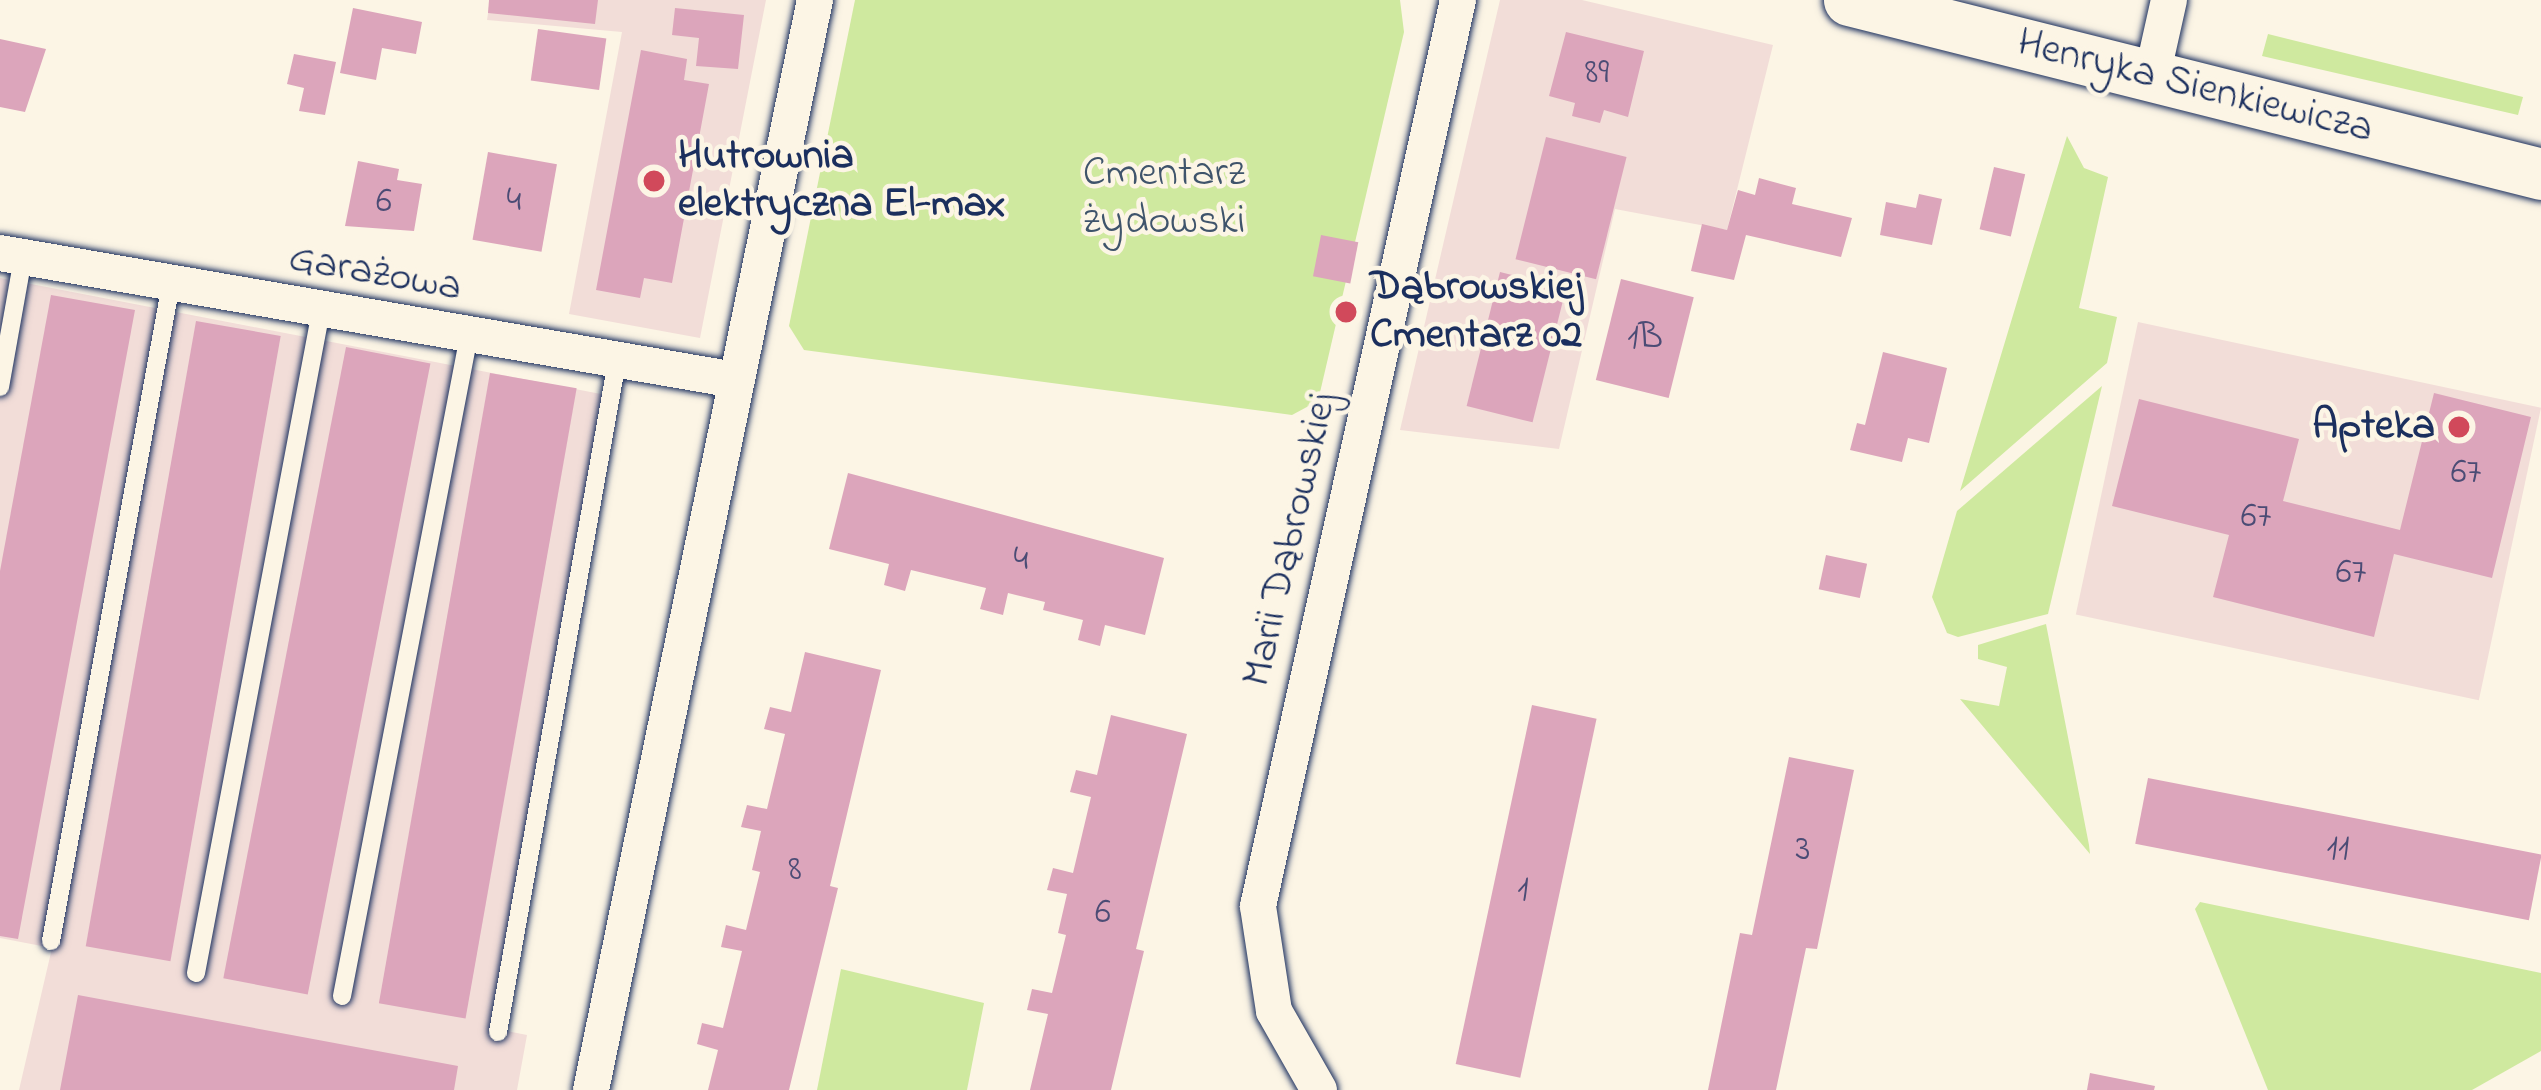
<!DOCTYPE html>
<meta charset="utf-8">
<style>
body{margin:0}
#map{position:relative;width:2541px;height:1090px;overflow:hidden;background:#fcf5e5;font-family:"Indie Flower",sans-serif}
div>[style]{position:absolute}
.built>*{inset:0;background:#f2ddd8;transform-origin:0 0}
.green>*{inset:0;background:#cfe99f}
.building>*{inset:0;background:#dca5bb;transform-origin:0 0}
.roads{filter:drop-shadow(0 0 3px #1b2f5e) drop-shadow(0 0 3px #1b2f5e)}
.lane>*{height:18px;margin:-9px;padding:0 9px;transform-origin:9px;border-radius:9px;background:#fcf5e5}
.street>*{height:36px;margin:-18px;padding:0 18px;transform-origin:18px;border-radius:18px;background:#fcf5e5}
.secondary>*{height:51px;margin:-25.5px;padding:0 25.5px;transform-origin:25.5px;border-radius:25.5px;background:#fcf5e5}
.dots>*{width:33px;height:33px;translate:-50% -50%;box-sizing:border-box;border:6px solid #fcf5e5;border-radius:50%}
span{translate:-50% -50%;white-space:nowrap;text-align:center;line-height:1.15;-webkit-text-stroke:9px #fcf5e5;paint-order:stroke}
.number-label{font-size:36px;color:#4b4c75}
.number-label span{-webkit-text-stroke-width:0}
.street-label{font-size:42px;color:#1b2f5e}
.poi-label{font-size:42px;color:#1b2f5e;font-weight:700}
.left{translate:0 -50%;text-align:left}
.right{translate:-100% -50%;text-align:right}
.park-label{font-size:42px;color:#3f546b}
</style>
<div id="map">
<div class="built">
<i style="clip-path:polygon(490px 0,766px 0,700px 338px,569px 314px,622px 32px,487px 20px)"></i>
<i style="clip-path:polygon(1500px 0,1582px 0,1773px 45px,1727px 230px,1615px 209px,1559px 449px,1400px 430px)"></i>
<i style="clip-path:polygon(0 278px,606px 395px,492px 1028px,527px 1035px,517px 1090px,19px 1090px,52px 948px,0 938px)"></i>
<i style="left:2138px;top:322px;width:412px;height:299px;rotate:12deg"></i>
</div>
<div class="green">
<i style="clip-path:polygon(855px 0,1400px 0,1404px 32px,1318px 401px,1292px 415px,804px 350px,789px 326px)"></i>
<i style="clip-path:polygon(2268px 34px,2523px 97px,2518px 115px,2262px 56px)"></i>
<i style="clip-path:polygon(2067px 136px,2084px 168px,2108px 177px,2079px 308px,2117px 317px,2107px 363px,1960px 491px)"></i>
<i style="clip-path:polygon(2102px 386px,2048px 614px,1958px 637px,1947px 633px,1932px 597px,1957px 511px)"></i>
<i style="clip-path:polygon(2046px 624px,2089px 845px,2090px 854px,1960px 699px,1999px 706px,2007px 667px,1978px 659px,1978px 645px)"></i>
<i style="clip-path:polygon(2200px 902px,2541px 973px,2541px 1051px,2472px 1090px,2268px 1090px,2195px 909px)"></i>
<i style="clip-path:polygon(841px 969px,984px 1003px,967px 1090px,817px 1090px)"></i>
</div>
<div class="building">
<i style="clip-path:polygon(489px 0,598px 0,595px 24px,488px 13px)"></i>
<i style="clip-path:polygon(353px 8px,422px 22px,416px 54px,382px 48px,376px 80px,340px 73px)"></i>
<i style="clip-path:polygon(675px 8px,744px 15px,738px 69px,696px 66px,699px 38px,672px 35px)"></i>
<i style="left:538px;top:29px;width:69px;height:52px;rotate:8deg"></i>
<i style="clip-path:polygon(1566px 32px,1644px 51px,1628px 117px,1604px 110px,1600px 123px,1572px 116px,1575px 103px,1549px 96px)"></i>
<i style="clip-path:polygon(0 39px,46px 49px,25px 112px,0 107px)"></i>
<i style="clip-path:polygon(641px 50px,687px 59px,684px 80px,709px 84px,672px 283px,644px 278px,640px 298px,596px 290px)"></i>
<i style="clip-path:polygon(294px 54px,336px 62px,325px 115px,299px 111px,304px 88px,287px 84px)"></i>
<i style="left:1546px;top:137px;width:83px;height:126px;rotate:14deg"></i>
<i style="left:488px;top:152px;width:70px;height:89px;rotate:10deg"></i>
<i style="clip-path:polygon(358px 161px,399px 169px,397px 180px,422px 184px,414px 231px,345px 226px)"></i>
<i style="left:1994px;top:167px;width:32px;height:64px;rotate:13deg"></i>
<i style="clip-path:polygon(1759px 178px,1796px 188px,1792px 204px,1852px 218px,1841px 257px,1746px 235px,1734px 280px,1691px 271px,1702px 224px,1727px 230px,1738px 190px,1755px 195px)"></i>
<i style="clip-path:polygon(1919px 194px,1942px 199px,1932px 245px,1880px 235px,1886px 202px,1916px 208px)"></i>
<i style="left:1321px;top:235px;width:38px;height:42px;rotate:11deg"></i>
<i style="left:1500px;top:272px;width:68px;height:138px;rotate:14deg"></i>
<i style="left:1621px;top:279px;width:75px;height:104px;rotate:14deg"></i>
<i style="clip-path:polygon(51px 295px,135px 310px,18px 939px,0 936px,0 571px)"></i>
<i style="left:196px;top:321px;width:86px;height:635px;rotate:10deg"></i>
<i style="left:346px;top:347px;width:86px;height:643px;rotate:11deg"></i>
<i style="clip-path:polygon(1883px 352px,1947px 368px,1929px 443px,1908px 438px,1902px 462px,1850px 450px,1857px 423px,1865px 425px)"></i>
<i style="left:490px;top:373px;width:88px;height:640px;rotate:10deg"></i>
<i style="clip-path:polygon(2434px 393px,2531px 417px,2492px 578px,2394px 554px,2374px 637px,2213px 597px,2229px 535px,2112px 506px,2139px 399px,2299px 439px,2283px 501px,2400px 530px)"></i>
<i style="clip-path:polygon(848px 473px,1164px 558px,1145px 635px,1105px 625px,1100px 646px,1078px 640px,1083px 620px,1043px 610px,1045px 602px,1008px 593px,1003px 615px,980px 609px,986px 588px,911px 570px,905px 591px,884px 585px,889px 564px,829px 549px)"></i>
<i style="left:1826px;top:555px;width:42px;height:35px;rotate:12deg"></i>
<i style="clip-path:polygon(805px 652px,881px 670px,830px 886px,838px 888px,789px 1090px,708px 1090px,718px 1050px,697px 1044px,702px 1023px,723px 1028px,742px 951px,721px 947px,726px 925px,746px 930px,760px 872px,752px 870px,761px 831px,741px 827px,747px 805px,767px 809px,785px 734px,764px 729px,770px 707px,791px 712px)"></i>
<i style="left:1532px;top:705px;width:66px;height:367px;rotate:12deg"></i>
<i style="clip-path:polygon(1111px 715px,1187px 734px,1136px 949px,1144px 951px,1111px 1090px,1030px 1090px,1048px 1014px,1027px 1010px,1032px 989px,1052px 993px,1066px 935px,1058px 933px,1067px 894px,1047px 890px,1053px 868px,1073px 873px,1091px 797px,1070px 792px,1076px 770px,1097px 775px)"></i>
<i style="clip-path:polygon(1789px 757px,1854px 770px,1817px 949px,1806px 948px,1776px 1090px,1708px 1090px,1740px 933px,1752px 935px)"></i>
<i style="left:2148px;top:778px;width:401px;height:67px;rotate:11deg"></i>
<i style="clip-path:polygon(78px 995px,458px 1066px,454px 1090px,60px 1090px)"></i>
<i style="clip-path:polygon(2090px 1073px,2155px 1086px,2154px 1090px,2087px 1090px)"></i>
</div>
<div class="roads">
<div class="lane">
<i style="left:0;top:387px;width:131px;rotate:-79.9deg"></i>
<i style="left:51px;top:941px;width:668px;rotate:-79.65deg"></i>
<i style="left:196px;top:973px;width:674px;rotate:-79.31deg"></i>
<i style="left:342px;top:996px;width:673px;rotate:-79.12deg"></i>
<i style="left:498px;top:1032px;width:681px;rotate:-79.94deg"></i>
</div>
<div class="street">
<i style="left:2152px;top:76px;width:78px;rotate:-77.4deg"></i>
<i style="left:0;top:253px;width:746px;rotate:9.8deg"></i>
<i style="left:591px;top:1090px;width:1113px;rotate:-78.39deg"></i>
<i style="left:1319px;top:1090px;width:91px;rotate:-119.7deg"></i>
<i style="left:1274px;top:1011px;width:106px;rotate:-98.7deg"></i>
<i style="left:1258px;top:906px;width:928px;rotate:-77.55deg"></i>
</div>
<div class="secondary">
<i style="left:1849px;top:0;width:714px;rotate:14.11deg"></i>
</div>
</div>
<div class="dots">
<i style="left:654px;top:181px;background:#d1495b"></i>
<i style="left:1346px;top:312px;background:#d1495b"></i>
<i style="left:2459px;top:427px;background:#d1495b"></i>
</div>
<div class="number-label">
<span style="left:1597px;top:74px">89</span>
<span style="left:514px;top:202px">4</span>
<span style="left:384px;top:203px">6</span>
<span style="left:1645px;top:339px">1B</span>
<span style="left:2466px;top:474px">67</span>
<span style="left:2256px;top:518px">67</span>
<span style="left:1021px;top:561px">4</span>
<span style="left:2351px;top:574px">67</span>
<span style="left:2338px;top:850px">11</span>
<span style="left:1803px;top:851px">3</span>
<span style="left:795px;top:871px">8</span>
<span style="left:1523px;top:891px">1</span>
<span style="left:1103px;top:914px">6</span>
</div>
<div class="street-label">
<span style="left:2195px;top:87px;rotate:14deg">Henryka Sienkiewicza</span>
<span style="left:375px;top:274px;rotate:10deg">Garażowa</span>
<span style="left:1291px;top:540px;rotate:-77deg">Marii Dąbrowskiej</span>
</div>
<div class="poi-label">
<span class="left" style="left:678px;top:181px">Hutrownia<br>elektryczna El-max</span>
<span class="left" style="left:1370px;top:312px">Dąbrowskiej<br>Cmentarz 02</span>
<span class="right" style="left:2435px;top:427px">Apteka</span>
</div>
<div class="park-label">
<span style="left:1164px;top:198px">Cmentarz<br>żydowski</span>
</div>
</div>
